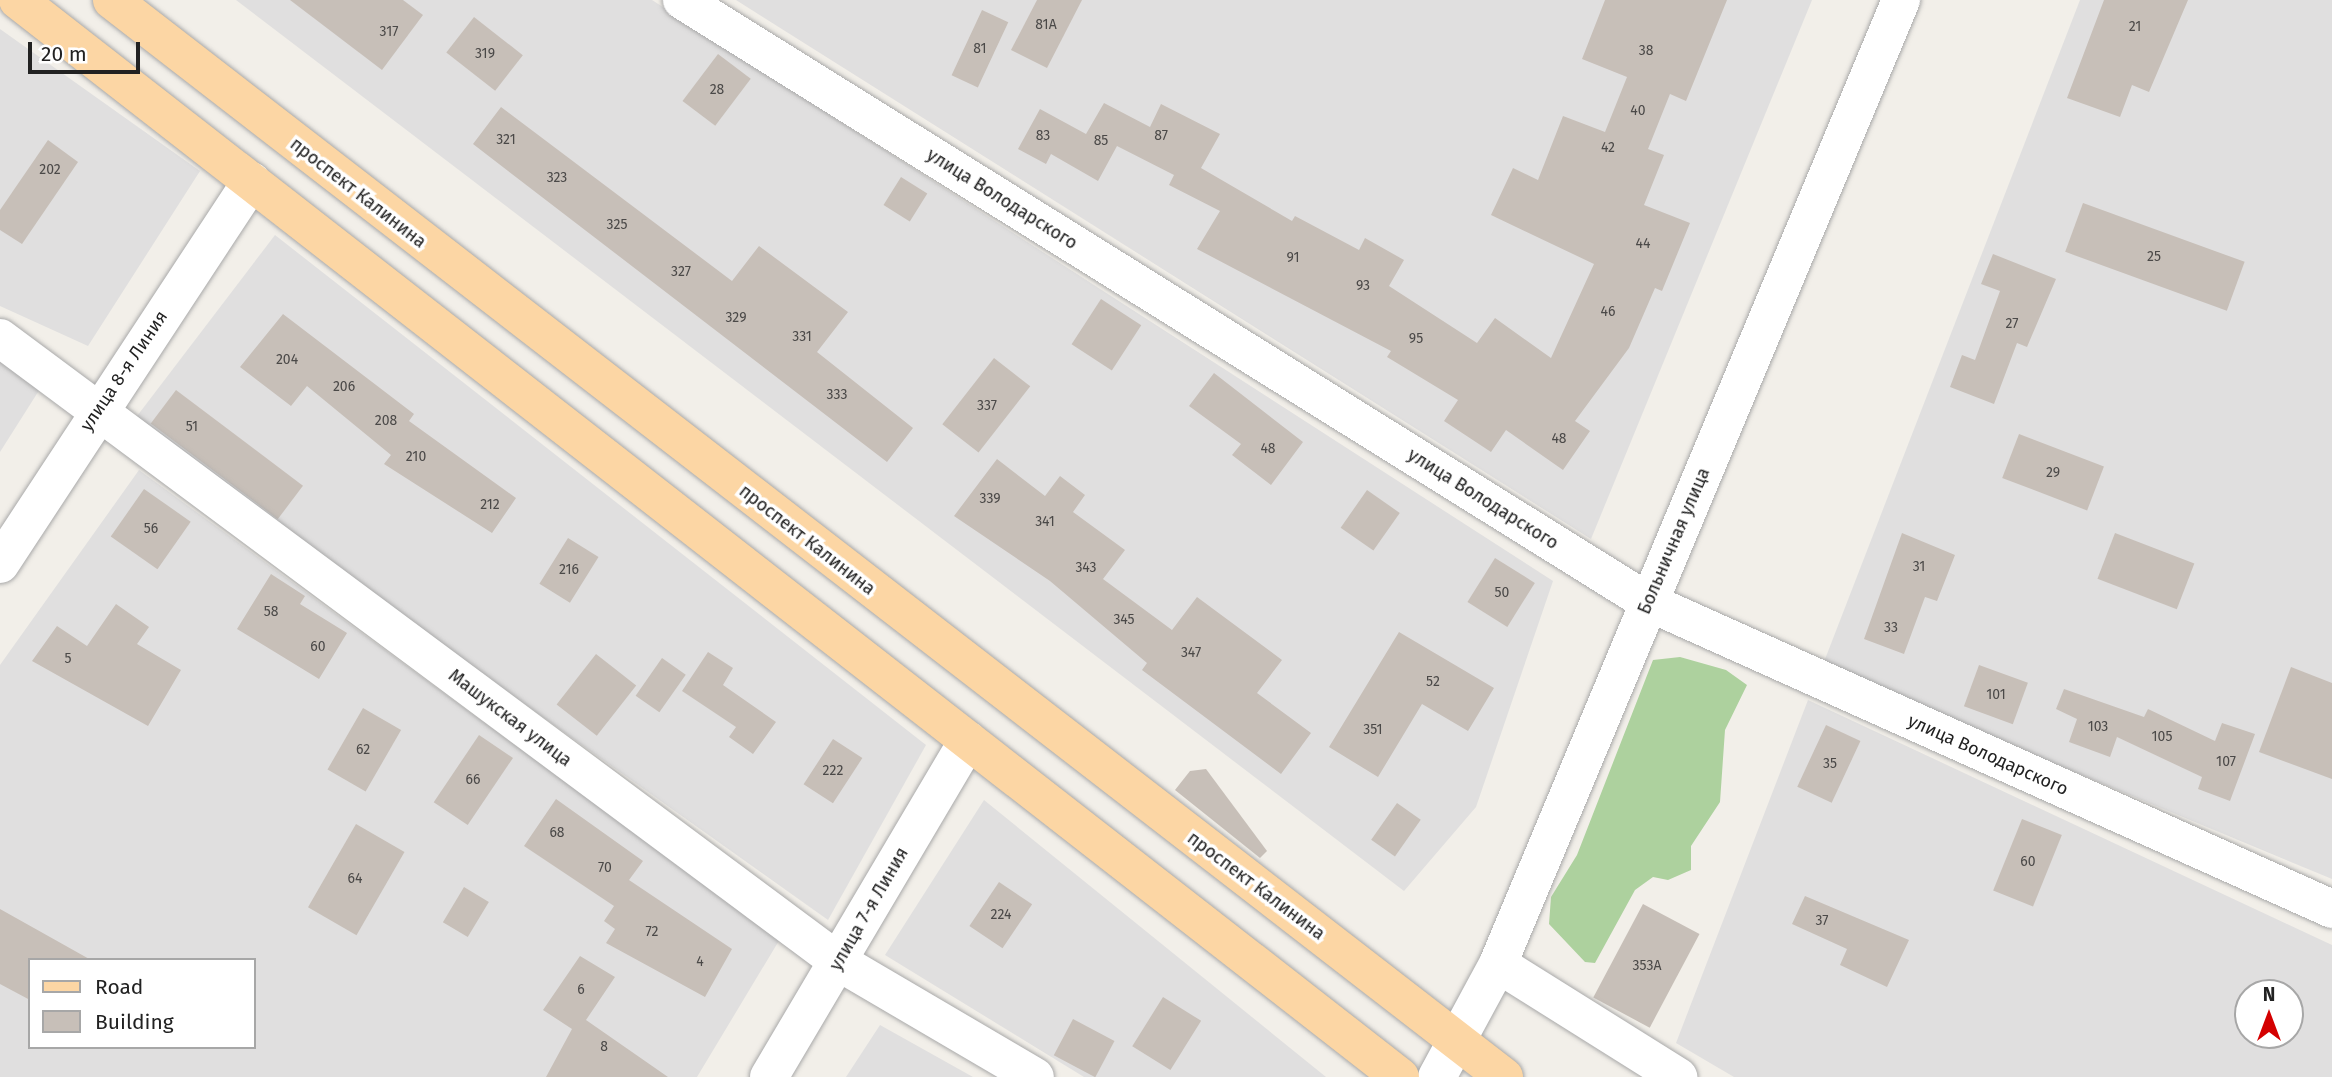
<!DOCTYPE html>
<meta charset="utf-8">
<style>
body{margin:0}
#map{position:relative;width:2332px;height:1077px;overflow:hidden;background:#f2efe9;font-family:"Fira Sans",sans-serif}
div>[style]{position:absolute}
.residential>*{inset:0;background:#e0dfdf}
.forest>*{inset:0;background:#add19e}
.building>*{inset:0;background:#c7bfb8;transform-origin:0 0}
.roads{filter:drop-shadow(0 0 2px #a9a9a9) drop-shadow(0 0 2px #a9a9a9)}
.minor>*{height:38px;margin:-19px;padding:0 19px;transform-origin:19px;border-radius:19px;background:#fff}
.primary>*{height:38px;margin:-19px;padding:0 19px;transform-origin:19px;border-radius:19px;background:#fcd6a4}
span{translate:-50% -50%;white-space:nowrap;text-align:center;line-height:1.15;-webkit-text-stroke:7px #fff;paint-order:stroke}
.number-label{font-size:14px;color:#4b4948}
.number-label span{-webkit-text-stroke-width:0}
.street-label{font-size:18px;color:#222}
.legend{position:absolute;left:28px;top:958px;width:228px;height:91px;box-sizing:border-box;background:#fff;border:2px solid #a7a7a7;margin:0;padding:9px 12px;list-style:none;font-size:21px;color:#222}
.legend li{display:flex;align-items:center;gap:14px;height:35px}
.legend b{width:35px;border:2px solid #a7a7a7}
.north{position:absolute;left:2234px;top:979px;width:70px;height:70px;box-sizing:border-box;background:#fff;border:2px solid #a7a7a7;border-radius:50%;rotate:0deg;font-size:19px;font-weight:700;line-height:28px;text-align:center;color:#222}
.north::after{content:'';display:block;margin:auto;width:24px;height:32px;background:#d40000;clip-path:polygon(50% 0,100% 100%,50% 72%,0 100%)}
.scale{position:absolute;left:28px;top:42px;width:112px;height:32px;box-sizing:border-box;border:4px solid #222;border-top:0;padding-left:9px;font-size:21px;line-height:24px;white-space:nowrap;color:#222;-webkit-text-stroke:5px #fff;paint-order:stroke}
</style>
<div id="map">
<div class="residential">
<i style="clip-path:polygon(236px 0,652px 0,1553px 581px,1476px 807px,1404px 891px)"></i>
<i style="clip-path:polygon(736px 0,1812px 0,1591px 539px)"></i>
<i style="clip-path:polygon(2080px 0,2332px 0,2332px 879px,1822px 667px)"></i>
<i style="clip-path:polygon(0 29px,200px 171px,88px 346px,0 306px)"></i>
<i style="clip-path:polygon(275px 235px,926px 745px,828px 920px,131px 424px)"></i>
<i style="clip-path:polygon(0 349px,45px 381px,0 452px)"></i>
<i style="clip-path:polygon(evenodd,139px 470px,780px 939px,697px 1077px,0 1077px,0 665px,139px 470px,30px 960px,254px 960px,254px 1047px,30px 1047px,30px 960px)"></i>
<i style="clip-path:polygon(evenodd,1808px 700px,2332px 945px,2332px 1077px,1734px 1077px,1676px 1043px,1808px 700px,2248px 993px,2290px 993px,2290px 1035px,2248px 1035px,2248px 993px)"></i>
<i style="clip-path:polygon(984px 800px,1326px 1077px,1084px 1077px,885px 955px)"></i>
<i style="clip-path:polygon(880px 1025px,973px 1077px,846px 1077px)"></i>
</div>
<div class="forest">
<i style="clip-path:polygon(1680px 657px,1726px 670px,1747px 685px,1725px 730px,1720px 802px,1691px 846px,1691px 870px,1668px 880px,1653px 877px,1635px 890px,1595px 963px,1585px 962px,1549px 924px,1551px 897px,1577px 855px,1653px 660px)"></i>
</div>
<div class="building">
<i style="clip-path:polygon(290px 0,403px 0,423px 15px,382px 70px)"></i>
<i style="clip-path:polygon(1037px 0,1082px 0,1047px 68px,1011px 50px)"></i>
<i style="clip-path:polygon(1605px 0,1727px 0,1686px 101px,1670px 94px,1648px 149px,1664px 155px,1644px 205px,1690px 223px,1662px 291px,1655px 288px,1629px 348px,1575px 421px,1590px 431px,1563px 470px,1506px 430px,1491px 452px,1444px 421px,1458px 400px,1387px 357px,1391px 351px,1197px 249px,1220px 211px,1169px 185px,1174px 175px,1117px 146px,1098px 181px,1051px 154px,1046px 164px,1018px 149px,1040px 109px,1086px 134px,1104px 103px,1150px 127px,1161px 104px,1220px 134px,1201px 168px,1292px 221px,1295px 216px,1359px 250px,1365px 238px,1404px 260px,1389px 286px,1477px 343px,1495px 318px,1551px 358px,1594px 264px,1491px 215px,1513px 168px,1538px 180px,1563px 116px,1605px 132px,1627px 77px,1582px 59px)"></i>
<i style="clip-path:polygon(2104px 0,2188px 0,2149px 92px,2132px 85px,2120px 117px,2067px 98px)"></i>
<i style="left:982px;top:10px;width:29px;height:72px;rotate:25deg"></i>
<i style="left:474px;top:17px;width:62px;height:45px;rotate:38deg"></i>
<i style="left:718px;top:54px;width:41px;height:59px;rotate:37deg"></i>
<i style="clip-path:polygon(501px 107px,732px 281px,759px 246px,848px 312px,817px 352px,913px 428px,887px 462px,473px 144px)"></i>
<i style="clip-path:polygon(48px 140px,78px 162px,22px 244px,0 230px,0 210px)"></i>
<i style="left:901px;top:177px;width:31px;height:33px;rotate:32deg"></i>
<i style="left:2083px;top:203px;width:172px;height:52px;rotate:20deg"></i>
<i style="clip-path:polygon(1993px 254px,2056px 279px,2027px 347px,2017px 343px,1994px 404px,1950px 387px,1962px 355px,1975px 360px,2000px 291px,1981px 284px)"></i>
<i style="left:1101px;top:299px;width:48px;height:54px;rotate:33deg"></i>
<i style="clip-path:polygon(283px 314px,414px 414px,409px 421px,516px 498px,492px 533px,384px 464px,391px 455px,307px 386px,291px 406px,240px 367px)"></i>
<i style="left:994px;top:358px;width:46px;height:84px;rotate:38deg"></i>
<i style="clip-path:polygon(1214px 373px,1303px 442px,1271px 485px,1232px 455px,1241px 444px,1189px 406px)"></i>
<i style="left:176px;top:390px;width:159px;height:42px;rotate:37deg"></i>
<i style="left:2019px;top:434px;width:91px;height:47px;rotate:21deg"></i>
<i style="clip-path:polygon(997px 459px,1045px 496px,1060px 476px,1085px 495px,1073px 512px,1125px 550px,1103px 579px,1172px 630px,1197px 597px,1282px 660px,1257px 693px,1311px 733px,1281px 774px,1142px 670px,1147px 663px,1050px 581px,954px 516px)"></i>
<i style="left:144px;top:489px;width:57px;height:58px;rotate:35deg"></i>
<i style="left:1367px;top:490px;width:40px;height:46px;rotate:35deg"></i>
<i style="clip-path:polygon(1902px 533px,1955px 555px,1937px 601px,1925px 597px,1904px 654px,1864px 639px)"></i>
<i style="left:2115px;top:533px;width:85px;height:49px;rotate:21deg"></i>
<i style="left:568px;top:538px;width:36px;height:54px;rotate:32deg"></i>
<i style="left:1495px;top:558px;width:47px;height:52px;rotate:32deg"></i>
<i style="clip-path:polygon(271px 574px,305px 596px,300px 604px,347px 633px,319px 679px,237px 629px)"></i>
<i style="clip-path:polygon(116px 604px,149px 627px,137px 644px,181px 670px,148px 726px,32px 661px,57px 626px,87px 646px)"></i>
<i style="clip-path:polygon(1399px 632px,1494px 688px,1468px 731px,1422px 704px,1378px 777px,1329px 747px)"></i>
<i style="clip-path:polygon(708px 652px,733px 668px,723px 685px,776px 722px,753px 754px,729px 737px,736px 727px,682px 691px)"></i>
<i style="left:596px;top:654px;width:51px;height:64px;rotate:38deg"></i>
<i style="left:662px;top:658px;width:29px;height:46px;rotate:35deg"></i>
<i style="left:1979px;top:665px;width:52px;height:44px;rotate:20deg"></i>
<i style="clip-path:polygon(2291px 667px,2332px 683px,2332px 779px,2259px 752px)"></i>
<i style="clip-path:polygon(2064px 689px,2144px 717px,2148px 709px,2215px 741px,2222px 723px,2255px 734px,2230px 801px,2198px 789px,2202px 777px,2117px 737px,2110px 757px,2069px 742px,2077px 719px,2056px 709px)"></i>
<i style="left:363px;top:708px;width:44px;height:71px;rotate:30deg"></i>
<i style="left:1826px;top:725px;width:38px;height:68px;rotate:25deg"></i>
<i style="left:479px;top:735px;width:41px;height:81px;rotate:34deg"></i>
<i style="left:833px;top:739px;width:35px;height:54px;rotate:33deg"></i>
<i style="clip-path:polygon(1206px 769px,1267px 851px,1260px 858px,1175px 790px,1190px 771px)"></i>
<i style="clip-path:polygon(556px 799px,643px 861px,629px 880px,732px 949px,705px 997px,606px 943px,615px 929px,604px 921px,614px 906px,524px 846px)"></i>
<i style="left:1397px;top:803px;width:29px;height:45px;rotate:35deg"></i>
<i style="left:2022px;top:819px;width:43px;height:77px;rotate:22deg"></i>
<i style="left:356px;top:824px;width:56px;height:96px;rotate:30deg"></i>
<i style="left:999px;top:882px;width:40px;height:53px;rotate:34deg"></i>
<i style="left:464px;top:887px;width:29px;height:41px;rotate:31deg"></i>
<i style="clip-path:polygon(1805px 896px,1909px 940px,1887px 987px,1840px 965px,1847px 949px,1792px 924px)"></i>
<i style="left:1643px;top:904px;width:64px;height:106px;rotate:28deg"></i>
<i style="clip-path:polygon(0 909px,91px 960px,30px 960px,30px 1000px,0 984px)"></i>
<i style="clip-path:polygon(580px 956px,615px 977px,586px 1020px,668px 1077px,546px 1077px,572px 1029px,543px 1010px)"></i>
<i style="left:1163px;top:997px;width:45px;height:58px;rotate:32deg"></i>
<i style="left:1073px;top:1019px;width:47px;height:41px;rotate:28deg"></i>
</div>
<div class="roads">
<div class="minor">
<i style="left:682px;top:0;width:1138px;rotate:31.93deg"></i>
<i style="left:1648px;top:602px;width:750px;rotate:24.17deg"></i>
<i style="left:0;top:338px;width:1046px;rotate:36.64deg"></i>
<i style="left:839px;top:962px;width:227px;rotate:30.4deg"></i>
<i style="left:0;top:564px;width:458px;rotate:-56.7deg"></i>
<i style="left:1498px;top:964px;width:213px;rotate:32.1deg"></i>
<i style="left:769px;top:1077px;width:391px;rotate:-59.4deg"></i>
<i style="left:1437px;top:1077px;width:128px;rotate:-61.6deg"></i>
<i style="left:1498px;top:964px;width:1045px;rotate:-67.31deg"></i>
</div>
<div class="primary">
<i style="left:18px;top:0;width:1752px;rotate:37.93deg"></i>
<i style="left:112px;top:0;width:1760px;rotate:37.73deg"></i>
</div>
</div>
<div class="number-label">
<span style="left:1046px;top:25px">81А</span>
<span style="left:2135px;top:27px">21</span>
<span style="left:389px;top:32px">317</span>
<span style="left:980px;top:49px">81</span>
<span style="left:1646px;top:51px">38</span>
<span style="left:485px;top:54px">319</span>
<span style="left:717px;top:90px">28</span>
<span style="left:1638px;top:111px">40</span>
<span style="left:1043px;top:136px">83</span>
<span style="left:1161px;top:136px">87</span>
<span style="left:506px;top:140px">321</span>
<span style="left:1101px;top:141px">85</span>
<span style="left:1608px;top:148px">42</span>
<span style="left:50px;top:170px">202</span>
<span style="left:557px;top:178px">323</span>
<span style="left:617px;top:225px">325</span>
<span style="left:1643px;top:244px">44</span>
<span style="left:2154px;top:257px">25</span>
<span style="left:1293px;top:258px">91</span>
<span style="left:681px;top:272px">327</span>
<span style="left:1363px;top:286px">93</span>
<span style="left:1608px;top:312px">46</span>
<span style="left:736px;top:318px">329</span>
<span style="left:2012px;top:324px">27</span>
<span style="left:802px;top:337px">331</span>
<span style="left:1416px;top:339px">95</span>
<span style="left:287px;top:360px">204</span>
<span style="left:344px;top:387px">206</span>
<span style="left:837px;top:395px">333</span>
<span style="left:987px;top:406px">337</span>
<span style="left:386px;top:421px">208</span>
<span style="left:192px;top:427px">51</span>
<span style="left:1559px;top:439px">48</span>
<span style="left:1268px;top:449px">48</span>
<span style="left:416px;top:457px">210</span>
<span style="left:2053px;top:473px">29</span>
<span style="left:990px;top:499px">339</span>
<span style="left:490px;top:505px">212</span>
<span style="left:1045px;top:522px">341</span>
<span style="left:151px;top:529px">56</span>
<span style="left:1919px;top:567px">31</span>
<span style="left:1086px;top:568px">343</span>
<span style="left:569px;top:570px">216</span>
<span style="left:1502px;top:593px">50</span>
<span style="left:271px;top:612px">58</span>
<span style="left:1124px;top:620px">345</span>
<span style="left:1891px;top:628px">33</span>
<span style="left:318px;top:647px">60</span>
<span style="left:1191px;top:653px">347</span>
<span style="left:68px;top:659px">5</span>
<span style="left:1433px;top:682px">52</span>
<span style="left:1996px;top:695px">101</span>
<span style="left:2098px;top:727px">103</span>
<span style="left:1373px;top:730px">351</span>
<span style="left:2162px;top:737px">105</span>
<span style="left:363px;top:750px">62</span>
<span style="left:2226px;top:762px">107</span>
<span style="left:1830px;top:764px">35</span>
<span style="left:833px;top:771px">222</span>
<span style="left:473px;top:780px">66</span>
<span style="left:557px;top:833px">68</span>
<span style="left:2028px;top:862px">60</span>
<span style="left:605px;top:868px">70</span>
<span style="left:355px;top:879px">64</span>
<span style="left:1001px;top:915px">224</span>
<span style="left:1822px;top:921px">37</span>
<span style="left:652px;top:932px">72</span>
<span style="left:700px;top:962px">4</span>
<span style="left:1647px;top:966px">353А</span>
<span style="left:581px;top:990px">6</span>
<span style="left:604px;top:1047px">8</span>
</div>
<div class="street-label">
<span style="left:358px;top:193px;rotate:38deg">проспект Калинина</span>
<span style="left:1002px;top:199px;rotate:32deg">улица Володарского</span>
<span style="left:124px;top:371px;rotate:-56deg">улица 8-я Линия</span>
<span style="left:1483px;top:499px;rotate:32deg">улица Володарского</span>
<span style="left:807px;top:540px;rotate:38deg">проспект Калинина</span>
<span style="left:1674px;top:541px;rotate:-67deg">Больничная улица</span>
<span style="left:510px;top:718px;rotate:37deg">Машукская улица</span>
<span style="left:1988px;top:755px;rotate:24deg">улица Володарского</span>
<span style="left:1256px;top:886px;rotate:37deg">проспект Калинина</span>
<span style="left:869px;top:909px;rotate:-60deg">улица 7-я Линия</span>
</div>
<ul class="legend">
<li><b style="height:9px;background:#fcd6a4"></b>Road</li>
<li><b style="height:19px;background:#c7bfb8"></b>Building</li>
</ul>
<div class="north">N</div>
<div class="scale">20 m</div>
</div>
